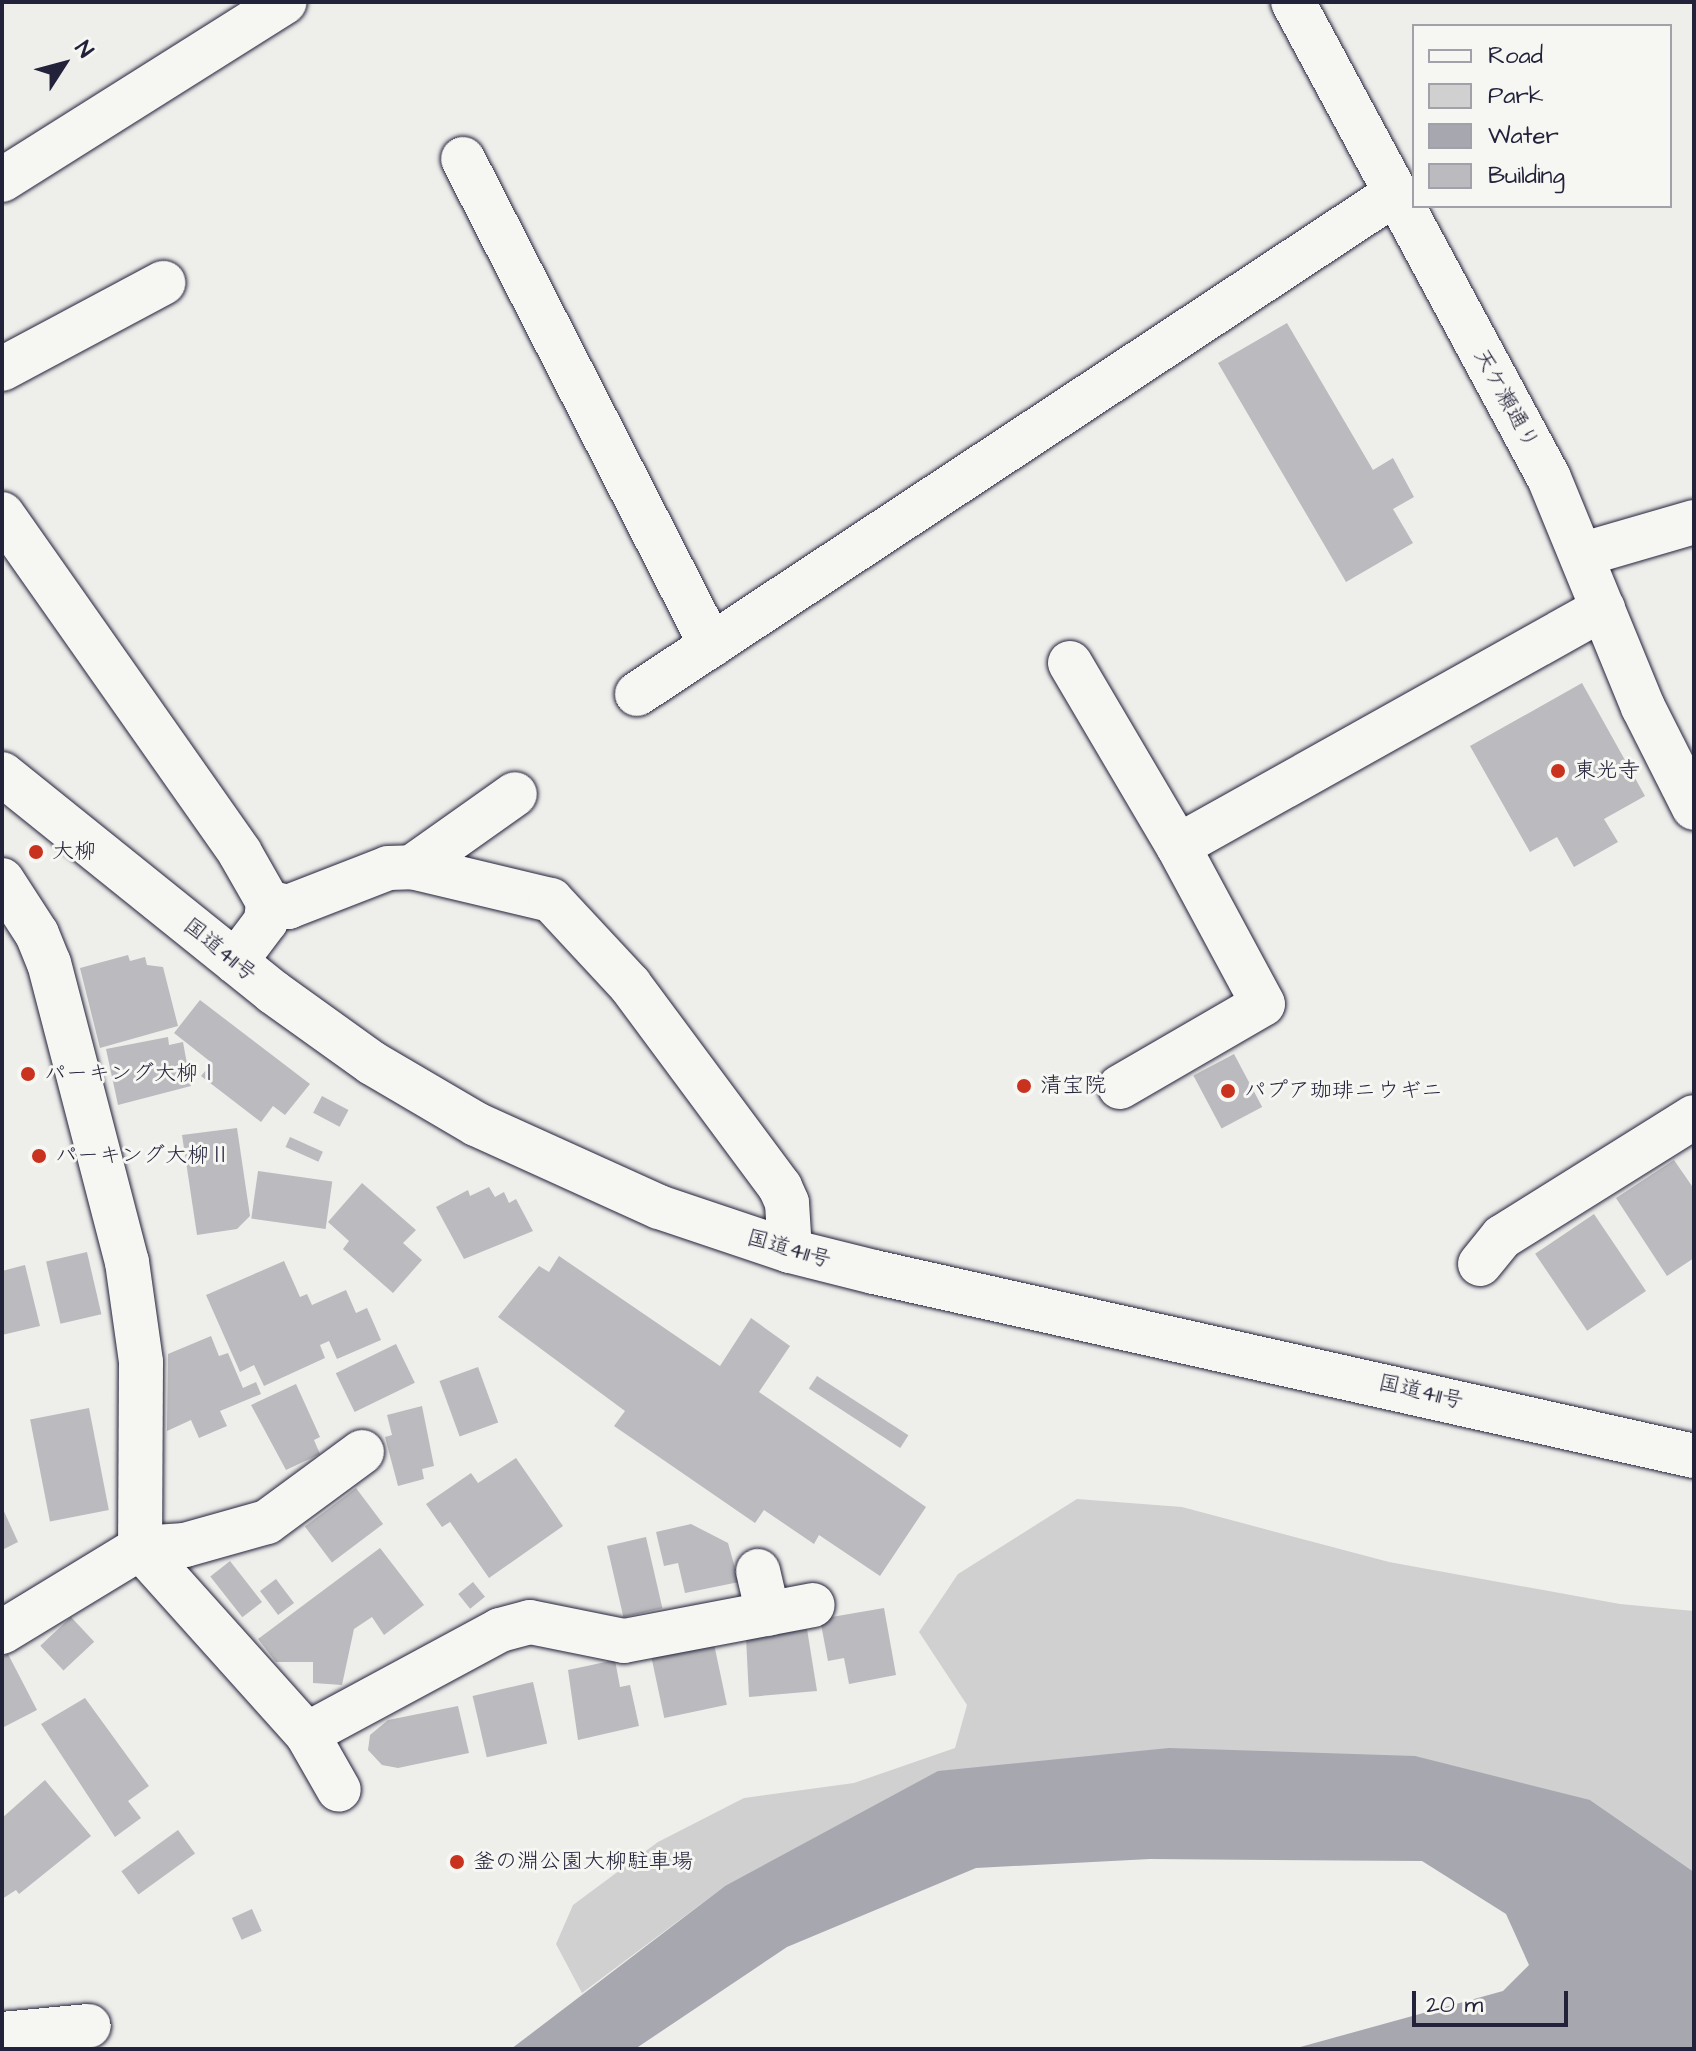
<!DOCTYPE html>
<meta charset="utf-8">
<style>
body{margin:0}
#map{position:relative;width:1696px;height:2051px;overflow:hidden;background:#eeeeeb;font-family:"Architects Daughter","Klee One",sans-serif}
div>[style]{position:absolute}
.green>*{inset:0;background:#d0d0d1}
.water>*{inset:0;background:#a7a7af}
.building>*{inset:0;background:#bbbbbf;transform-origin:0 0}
.roads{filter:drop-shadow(0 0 2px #22223b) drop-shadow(0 0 2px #22223b)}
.minor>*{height:44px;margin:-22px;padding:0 22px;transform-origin:22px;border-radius:22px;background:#f6f6f2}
.highway>*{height:44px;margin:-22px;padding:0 22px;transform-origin:22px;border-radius:22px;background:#f6f6f2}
.dots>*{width:22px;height:22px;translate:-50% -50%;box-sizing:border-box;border:4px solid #f6f6f2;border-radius:50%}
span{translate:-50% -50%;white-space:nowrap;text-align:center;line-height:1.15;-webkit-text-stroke:6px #f6f6f2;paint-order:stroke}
.street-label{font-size:22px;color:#22223b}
.poi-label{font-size:22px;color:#22223b}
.left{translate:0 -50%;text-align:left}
.frame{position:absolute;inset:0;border:4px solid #22223b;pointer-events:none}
.legend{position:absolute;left:1412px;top:24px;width:260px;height:184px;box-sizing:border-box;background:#f6f6f2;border:2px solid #a1a1a9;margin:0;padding:10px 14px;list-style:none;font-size:24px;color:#22223b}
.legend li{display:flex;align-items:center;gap:16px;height:40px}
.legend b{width:40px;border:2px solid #a1a1a9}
.north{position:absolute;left:24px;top:24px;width:80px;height:80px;-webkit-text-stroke:6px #f6f6f2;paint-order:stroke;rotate:54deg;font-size:22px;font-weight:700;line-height:32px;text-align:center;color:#22223b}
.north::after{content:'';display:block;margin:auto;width:28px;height:36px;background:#22223b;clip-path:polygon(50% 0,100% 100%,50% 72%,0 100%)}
.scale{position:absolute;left:1412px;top:1991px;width:156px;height:36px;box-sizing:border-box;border:4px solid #22223b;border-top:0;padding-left:10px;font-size:24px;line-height:28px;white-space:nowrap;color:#22223b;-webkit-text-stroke:6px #f6f6f2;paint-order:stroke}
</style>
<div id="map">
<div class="green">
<i style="clip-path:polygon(1077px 1499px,1182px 1507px,1389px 1562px,1620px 1604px,1694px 1611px,1694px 1872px,1590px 1800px,725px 1886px,582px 1993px,556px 1944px,573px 1905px,658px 1842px,744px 1798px,854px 1783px,955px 1748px,967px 1705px,919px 1632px,958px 1574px)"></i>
</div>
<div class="water">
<i style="clip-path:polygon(1169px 1748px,1415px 1756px,1590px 1800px,1694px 1872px,1694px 2049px,1293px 2049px,1503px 1991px,1529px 1965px,1506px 1914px,1422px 1861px,1150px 1859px,976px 1868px,787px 1947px,635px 2049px,511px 2049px,725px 1886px,938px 1771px)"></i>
</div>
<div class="building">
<i style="clip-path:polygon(1287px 323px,1373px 470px,1393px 458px,1414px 497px,1393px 509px,1413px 543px,1346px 582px,1218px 363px)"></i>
<i style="clip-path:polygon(1582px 683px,1645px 796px,1604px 819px,1618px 842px,1574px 867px,1557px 837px,1530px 852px,1470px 746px)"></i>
<i style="clip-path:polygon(128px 955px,130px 961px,145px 957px,147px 965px,163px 967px,178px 1026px,100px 1048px,80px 968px)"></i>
<i style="clip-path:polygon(200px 1000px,310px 1084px,285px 1115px,273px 1106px,261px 1122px,201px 1076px,212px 1063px,174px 1033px)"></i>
<i style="clip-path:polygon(168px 1037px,169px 1045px,183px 1042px,191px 1086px,118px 1105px,106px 1049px)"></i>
<i style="left:1234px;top:1054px;width:60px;height:46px;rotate:62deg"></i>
<i style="left:322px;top:1096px;width:30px;height:19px;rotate:28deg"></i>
<i style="clip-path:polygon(237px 1128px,250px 1216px,237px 1229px,197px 1235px,182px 1135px)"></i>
<i style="left:290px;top:1137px;width:36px;height:11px;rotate:24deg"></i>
<i style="clip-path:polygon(1674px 1160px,1694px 1189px,1694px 1258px,1667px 1276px,1616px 1198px)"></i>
<i style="left:258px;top:1171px;width:75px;height:48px;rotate:8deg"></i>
<i style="clip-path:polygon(362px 1183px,416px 1230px,403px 1243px,422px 1260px,393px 1293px,343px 1249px,349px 1241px,328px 1222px)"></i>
<i style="clip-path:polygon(489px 1187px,495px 1197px,504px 1192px,509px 1203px,516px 1199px,533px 1231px,464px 1259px,436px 1207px,468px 1190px,470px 1196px)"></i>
<i style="left:1594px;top:1214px;width:93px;height:71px;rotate:56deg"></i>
<i style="left:87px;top:1252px;width:64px;height:42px;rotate:77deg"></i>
<i style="clip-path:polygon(559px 1256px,720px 1366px,751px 1318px,790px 1346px,759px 1392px,926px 1507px,880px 1576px,819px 1535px,814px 1544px,764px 1510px,755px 1523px,614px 1426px,625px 1411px,498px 1317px,539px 1266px,549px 1272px)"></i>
<i style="clip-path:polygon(284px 1261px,300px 1297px,307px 1294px,312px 1305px,346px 1290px,356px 1313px,367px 1308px,381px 1340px,337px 1359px,329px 1341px,320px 1345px,325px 1358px,264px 1386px,254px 1365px,240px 1372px,206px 1295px)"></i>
<i style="clip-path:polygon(25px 1265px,40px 1326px,2px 1335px,2px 1271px)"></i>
<i style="clip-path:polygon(211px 1336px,219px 1356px,228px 1353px,243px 1388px,256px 1382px,261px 1394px,220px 1411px,227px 1426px,199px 1438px,191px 1420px,167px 1431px,168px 1354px)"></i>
<i style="left:396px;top:1344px;width:43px;height:67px;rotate:64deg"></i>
<i style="left:478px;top:1367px;width:59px;height:41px;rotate:70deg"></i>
<i style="left:817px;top:1376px;width:109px;height:15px;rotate:33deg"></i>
<i style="clip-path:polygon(296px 1384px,320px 1437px,314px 1440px,320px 1454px,286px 1470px,251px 1405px)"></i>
<i style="clip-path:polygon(422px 1406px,434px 1466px,422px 1469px,424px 1479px,398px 1486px,385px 1437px,392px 1435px,387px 1415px)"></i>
<i style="left:89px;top:1408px;width:104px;height:60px;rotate:79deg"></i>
<i style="clip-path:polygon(516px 1458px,563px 1526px,489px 1578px,450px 1522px,442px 1527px,426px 1504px,471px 1473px,478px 1483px)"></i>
<i style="left:356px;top:1488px;width:45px;height:64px;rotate:53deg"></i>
<i style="clip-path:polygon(2px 1507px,18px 1542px,2px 1550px)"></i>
<i style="clip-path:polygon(691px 1524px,728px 1543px,739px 1582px,685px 1593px,678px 1563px,664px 1566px,656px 1532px)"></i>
<i style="left:646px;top:1537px;width:73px;height:40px;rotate:77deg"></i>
<i style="clip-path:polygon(380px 1548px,424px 1605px,384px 1635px,372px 1617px,354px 1629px,342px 1685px,313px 1683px,313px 1662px,276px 1662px,258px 1639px)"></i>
<i style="left:230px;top:1561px;width:52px;height:25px;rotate:52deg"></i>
<i style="left:276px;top:1579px;width:30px;height:20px;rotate:53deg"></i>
<i style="left:473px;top:1582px;width:19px;height:19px;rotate:51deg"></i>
<i style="clip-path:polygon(884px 1608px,896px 1675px,849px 1684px,844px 1658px,828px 1661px,820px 1619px)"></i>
<i style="left:71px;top:1617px;width:34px;height:42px;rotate:47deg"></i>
<i style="clip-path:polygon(807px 1629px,817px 1691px,749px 1697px,746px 1638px)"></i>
<i style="left:714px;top:1644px;width:62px;height:64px;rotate:78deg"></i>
<i style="clip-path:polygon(8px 1654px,37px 1710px,2px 1728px,2px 1657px)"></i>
<i style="clip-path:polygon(615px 1660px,620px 1687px,630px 1685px,639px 1726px,578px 1740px,568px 1670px)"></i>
<i style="left:533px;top:1682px;width:63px;height:62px;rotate:77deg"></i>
<i style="clip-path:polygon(85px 1698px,149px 1786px,128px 1801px,141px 1818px,115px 1837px,41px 1724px)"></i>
<i style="clip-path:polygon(458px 1706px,469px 1753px,398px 1768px,382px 1765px,368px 1750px,370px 1735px,388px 1720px)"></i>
<i style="clip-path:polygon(45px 1780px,91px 1836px,19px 1894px,16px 1890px,2px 1899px,2px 1818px)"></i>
<i style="left:178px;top:1830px;width:29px;height:70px;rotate:54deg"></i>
<i style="left:252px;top:1909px;width:24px;height:22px;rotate:66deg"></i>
</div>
<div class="roads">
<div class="minor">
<i style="left:1293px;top:2px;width:540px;rotate:61.73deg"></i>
<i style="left:1549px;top:478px;width:248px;rotate:67.7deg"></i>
<i style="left:1643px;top:707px;width:113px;rotate:63.2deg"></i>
<i style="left:463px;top:159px;width:546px;rotate:62.97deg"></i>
<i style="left:2px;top:180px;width:334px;rotate:-32.2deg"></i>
<i style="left:2px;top:369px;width:183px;rotate:-28.1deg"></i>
<i style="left:2px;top:514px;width:414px;rotate:54.9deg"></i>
<i style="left:240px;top:853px;width:56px;rotate:60.3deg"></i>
<i style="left:268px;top:902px;width:19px;rotate:96deg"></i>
<i style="left:266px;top:921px;width:51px;rotate:127.1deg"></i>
<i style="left:1584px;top:554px;width:115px;rotate:-16.2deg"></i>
<i style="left:1070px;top:663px;width:212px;rotate:59.5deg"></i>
<i style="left:1178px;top:846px;width:487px;rotate:-29.2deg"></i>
<i style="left:637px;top:694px;width:906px;rotate:-33.43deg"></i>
<i style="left:412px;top:867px;width:126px;rotate:-35.3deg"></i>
<i style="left:2px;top:880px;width:64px;rotate:57.1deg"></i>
<i style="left:37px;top:934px;width:31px;rotate:68deg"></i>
<i style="left:49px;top:963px;width:309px;rotate:75.4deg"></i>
<i style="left:127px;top:1262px;width:101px;rotate:82deg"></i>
<i style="left:141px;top:1362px;width:186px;rotate:90.3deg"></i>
<i style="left:140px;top:1548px;width:250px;rotate:48.1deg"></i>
<i style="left:307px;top:1734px;width:64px;rotate:60.3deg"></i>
<i style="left:268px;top:902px;width:21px;rotate:14deg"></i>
<i style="left:288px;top:907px;width:107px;rotate:-21.3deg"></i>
<i style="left:388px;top:868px;width:24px;rotate:-2deg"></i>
<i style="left:412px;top:867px;width:143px;rotate:13.4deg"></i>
<i style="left:551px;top:900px;width:116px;rotate:47.1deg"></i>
<i style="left:630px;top:985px;width:252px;rotate:53.4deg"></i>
<i style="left:780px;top:1187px;width:17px;rotate:66deg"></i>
<i style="left:787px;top:1203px;width:48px;rotate:86.4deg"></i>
<i style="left:1120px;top:1087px;width:165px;rotate:-30.1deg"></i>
<i style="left:1263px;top:1004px;width:179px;rotate:-118.3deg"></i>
<i style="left:1480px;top:1264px;width:35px;rotate:-51deg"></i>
<i style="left:1502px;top:1237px;width:226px;rotate:-32deg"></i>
<i style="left:758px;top:1571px;width:44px;rotate:76.9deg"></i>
<i style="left:2px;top:1632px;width:162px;rotate:-31.3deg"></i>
<i style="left:140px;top:1548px;width:45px;rotate:-3.8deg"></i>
<i style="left:185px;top:1545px;width:85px;rotate:-15.7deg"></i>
<i style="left:267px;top:1522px;width:118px;rotate:-36.4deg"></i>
<i style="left:307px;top:1734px;width:219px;rotate:-28.3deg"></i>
<i style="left:500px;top:1630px;width:31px;rotate:-15deg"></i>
<i style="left:530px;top:1622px;width:96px;rotate:11.4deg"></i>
<i style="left:624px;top:1641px;width:192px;rotate:-10.8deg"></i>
<i style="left:2px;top:2034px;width:87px;rotate:-5.3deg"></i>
</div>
<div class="highway">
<i style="left:2px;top:774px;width:348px;rotate:38.8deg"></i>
<i style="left:273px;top:992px;width:122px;rotate:35.6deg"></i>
<i style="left:372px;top:1063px;width:121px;rotate:30.4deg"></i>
<i style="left:476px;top:1124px;width:201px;rotate:24.4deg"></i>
<i style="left:659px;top:1207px;width:138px;rotate:18.6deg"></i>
<i style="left:790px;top:1251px;width:87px;rotate:14deg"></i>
<i style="left:874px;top:1272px;width:840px;rotate:12.65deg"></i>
</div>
</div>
<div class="dots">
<i style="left:1558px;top:771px;background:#c8321e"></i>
<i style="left:36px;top:852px;background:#c8321e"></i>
<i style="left:28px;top:1074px;background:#c8321e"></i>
<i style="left:1024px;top:1086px;background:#c8321e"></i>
<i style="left:1228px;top:1091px;background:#c8321e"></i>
<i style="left:39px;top:1156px;background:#c8321e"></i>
<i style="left:457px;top:1862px;background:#c8321e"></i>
</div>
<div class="street-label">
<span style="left:1506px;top:399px;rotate:61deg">天ケ瀬通り</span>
<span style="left:220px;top:950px;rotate:39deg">国道411号</span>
<span style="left:789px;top:1249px;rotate:16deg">国道411号</span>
<span style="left:1421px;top:1392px;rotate:13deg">国道411号</span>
</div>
<div class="poi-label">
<span class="left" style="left:1574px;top:771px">東光寺</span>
<span class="left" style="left:52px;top:852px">大柳</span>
<span class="left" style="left:44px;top:1074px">パーキング大柳Ⅰ</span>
<span class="left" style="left:1040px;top:1086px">清宝院</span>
<span class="left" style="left:1244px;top:1091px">パプア珈琲ニウギニ</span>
<span class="left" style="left:55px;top:1156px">パーキング大柳Ⅱ</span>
<span class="left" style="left:473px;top:1862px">釜の淵公園大柳駐車場</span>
</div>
<div class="frame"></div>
<ul class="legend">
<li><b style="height:10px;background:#f6f6f2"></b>Road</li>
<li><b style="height:22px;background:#d0d0d1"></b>Park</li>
<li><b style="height:22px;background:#a7a7af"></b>Water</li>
<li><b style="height:22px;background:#bbbbbf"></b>Building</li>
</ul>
<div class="north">N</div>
<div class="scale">20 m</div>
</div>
